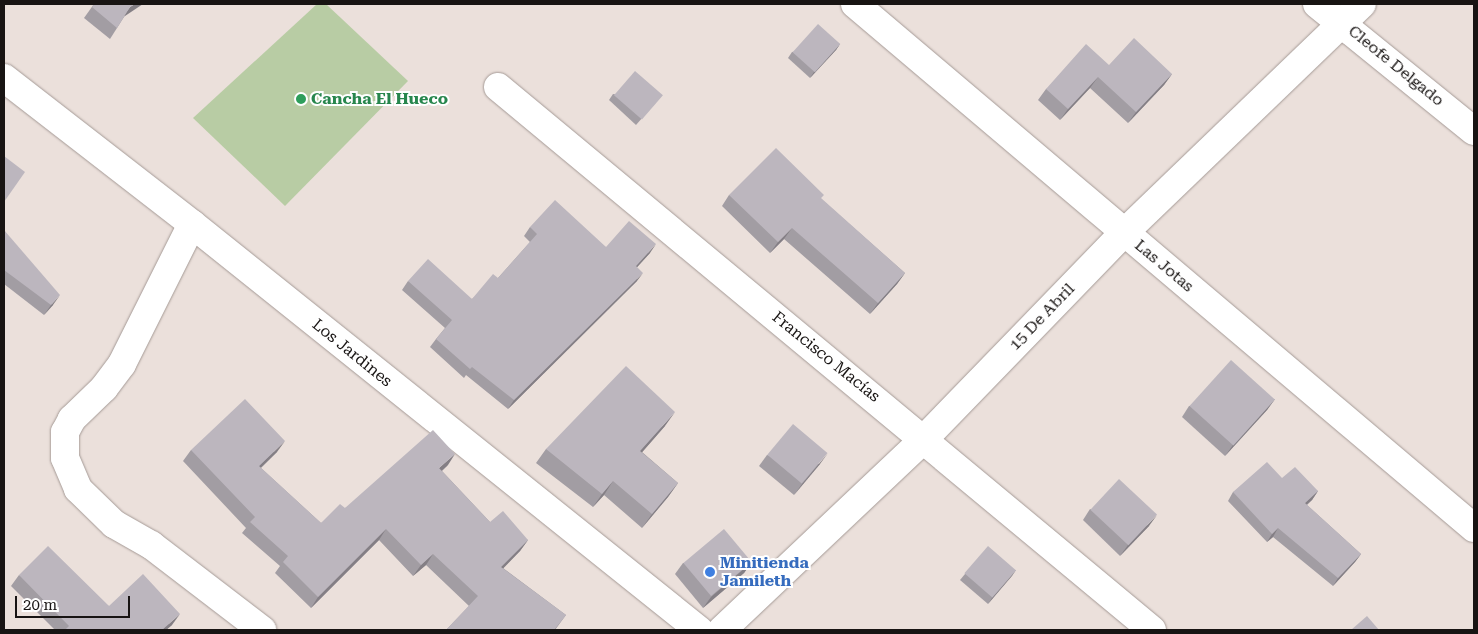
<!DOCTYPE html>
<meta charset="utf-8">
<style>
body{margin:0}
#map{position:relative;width:1478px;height:634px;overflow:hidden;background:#ebe0db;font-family:"Roboto Serif",serif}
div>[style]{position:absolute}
.green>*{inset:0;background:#b8cca4}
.roads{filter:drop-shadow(0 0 1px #a59a96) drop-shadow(0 0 1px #a59a96)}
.minor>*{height:28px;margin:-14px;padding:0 14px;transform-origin:14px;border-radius:14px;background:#fff}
.wall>*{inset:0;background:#a29da3}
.shaded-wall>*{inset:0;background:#847f85}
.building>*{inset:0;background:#bcb6be;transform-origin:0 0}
.dots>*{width:14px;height:14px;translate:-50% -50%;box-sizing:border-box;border:2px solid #fff;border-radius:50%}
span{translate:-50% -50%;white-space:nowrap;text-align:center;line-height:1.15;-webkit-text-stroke:4px #fff;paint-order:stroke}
.street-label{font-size:16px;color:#181413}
.leisure-label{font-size:16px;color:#27864d;font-weight:700}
.left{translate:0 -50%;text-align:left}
.shop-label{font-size:16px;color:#366cbe;font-weight:700}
.frame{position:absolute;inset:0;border:5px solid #181413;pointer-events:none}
.scale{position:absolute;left:15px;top:596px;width:115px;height:22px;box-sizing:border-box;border:2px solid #181413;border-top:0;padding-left:6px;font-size:15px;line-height:18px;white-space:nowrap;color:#181413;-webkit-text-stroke:4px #fff;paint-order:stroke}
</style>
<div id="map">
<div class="green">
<i style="clip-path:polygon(317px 4px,326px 4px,408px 81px,285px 206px,193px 118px)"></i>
</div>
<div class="roads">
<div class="minor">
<i style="left:855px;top:4px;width:811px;rotate:40.25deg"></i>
<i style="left:1317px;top:4px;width:202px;rotate:39deg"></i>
<i style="left:4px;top:78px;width:238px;rotate:37.8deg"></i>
<i style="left:192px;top:224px;width:650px;rotate:38.69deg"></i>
<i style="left:498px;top:87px;width:850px;rotate:39.7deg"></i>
<i style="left:192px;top:224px;width:157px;rotate:116.6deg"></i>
<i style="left:122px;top:364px;width:30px;rotate:127deg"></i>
<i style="left:104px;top:388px;width:45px;rotate:135.9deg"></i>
<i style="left:72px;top:419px;width:15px;rotate:118deg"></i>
<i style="left:65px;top:432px;width:26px;rotate:90deg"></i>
<i style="left:65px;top:458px;width:34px;rotate:67deg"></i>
<i style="left:78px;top:489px;width:50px;rotate:44.2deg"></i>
<i style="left:114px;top:524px;width:43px;rotate:29.6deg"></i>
<i style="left:151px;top:545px;width:140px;rotate:37.4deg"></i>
<i style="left:722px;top:630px;width:279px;rotate:-43.4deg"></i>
<i style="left:925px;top:438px;width:286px;rotate:-45.9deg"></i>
<i style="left:1124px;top:233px;width:330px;rotate:-43.9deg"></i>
</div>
</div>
<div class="wall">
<i style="clip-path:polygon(94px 4px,124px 17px,110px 39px,84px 18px)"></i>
<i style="clip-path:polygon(840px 44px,836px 50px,810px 78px,788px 58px,792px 52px)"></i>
<i style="clip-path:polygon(1109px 65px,1172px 74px,1164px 85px,1128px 123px,1090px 88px,1060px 120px,1038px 100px,1046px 89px)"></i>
<i style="clip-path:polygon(613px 94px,658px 100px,636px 125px,609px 100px)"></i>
<i style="clip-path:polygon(729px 195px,821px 199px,905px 273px,897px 284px,870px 314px,784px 239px,770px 253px,722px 206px)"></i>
<i style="clip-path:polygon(530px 227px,606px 247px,650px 253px,637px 267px,637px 281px,508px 409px,466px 375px,464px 378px,430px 347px,436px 339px,445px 328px,402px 290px,408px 281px,472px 299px,498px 278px,530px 242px,524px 236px)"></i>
<i style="clip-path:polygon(4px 230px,53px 305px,44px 315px,4px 284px)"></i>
<i style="clip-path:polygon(1275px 399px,1267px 410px,1225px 456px,1182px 417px,1189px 406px)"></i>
<i style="clip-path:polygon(665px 426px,642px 452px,678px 483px,668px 497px,642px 528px,604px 495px,593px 507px,536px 463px,546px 449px)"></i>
<i style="clip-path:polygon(191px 450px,277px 452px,261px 468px,321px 523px,345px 508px,448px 465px,442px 471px,490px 522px,528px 540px,520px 551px,503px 568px,566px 615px,555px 630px,446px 630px,469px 606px,426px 565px,413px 576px,379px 540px,311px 608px,275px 573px,280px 566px,242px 533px,246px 528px,183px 461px)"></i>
<i style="clip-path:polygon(767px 455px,820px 464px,794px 495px,759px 466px)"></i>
<i style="clip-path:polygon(1282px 478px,1318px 491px,1312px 500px,1307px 505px,1361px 554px,1355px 562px,1333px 586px,1273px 537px,1267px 542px,1228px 501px,1233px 492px)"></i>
<i style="clip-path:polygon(1090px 509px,1149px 526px,1120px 556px,1083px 520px)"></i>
<i style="clip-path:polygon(752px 562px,744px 573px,703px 608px,675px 574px,683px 563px)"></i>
<i style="clip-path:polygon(1016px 570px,988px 604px,960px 580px,965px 574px)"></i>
<i style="clip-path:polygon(19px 575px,109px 606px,172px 625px,166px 630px,55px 630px,11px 586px)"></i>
</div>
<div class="shaded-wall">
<i style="clip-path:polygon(135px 4px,143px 4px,122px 18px,130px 7px)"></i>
<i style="clip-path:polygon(840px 44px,836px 50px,810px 78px,814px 72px)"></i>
<i style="clip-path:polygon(1172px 74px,1164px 85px,1128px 123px,1136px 112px)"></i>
<i style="clip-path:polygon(1098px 77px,1090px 88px,1060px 120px,1068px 109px)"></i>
<i style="clip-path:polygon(792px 228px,784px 239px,770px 253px,778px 242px)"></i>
<i style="clip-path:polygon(656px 244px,650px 253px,630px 275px,636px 266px)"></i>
<i style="clip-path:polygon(643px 273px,637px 281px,508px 409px,514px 400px)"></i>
<i style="clip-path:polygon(905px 273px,897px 284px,870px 314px,878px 303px)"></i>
<i style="clip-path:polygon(60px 295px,53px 305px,44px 315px,51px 305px)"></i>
<i style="clip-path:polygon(1275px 399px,1267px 410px,1225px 456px,1233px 445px)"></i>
<i style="clip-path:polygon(675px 412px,665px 426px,631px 465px,640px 451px)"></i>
<i style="clip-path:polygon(285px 441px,277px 452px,251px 477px,259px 466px)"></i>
<i style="clip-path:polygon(828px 453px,820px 464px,794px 495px,802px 484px)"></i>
<i style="clip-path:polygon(455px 454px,448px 465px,432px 479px,439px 468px)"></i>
<i style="clip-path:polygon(613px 481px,604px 495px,593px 507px,602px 494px)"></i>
<i style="clip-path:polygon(678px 483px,668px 497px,642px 528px,652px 514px)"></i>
<i style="clip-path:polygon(1318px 491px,1312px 500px,1299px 511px,1305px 503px)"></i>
<i style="clip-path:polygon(1157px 515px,1149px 526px,1120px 556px,1128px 545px)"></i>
<i style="clip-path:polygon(1278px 528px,1273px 537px,1267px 542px,1272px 534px)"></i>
<i style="clip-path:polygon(386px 529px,379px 540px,311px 608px,318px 597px)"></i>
<i style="clip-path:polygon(528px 540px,520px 551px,494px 578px,501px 567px)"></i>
<i style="clip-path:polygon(433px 554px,426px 565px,413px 576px,421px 565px)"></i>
<i style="clip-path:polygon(1361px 554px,1355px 562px,1333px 586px,1338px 578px)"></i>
<i style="clip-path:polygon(752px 562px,744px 573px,703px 608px,711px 597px)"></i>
<i style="clip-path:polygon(1016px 570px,1012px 576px,988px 604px,992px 598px)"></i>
<i style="clip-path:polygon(180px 614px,172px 625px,166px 630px,162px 630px)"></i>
</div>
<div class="building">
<i style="clip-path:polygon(94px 4px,135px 4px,130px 7px,117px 28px,92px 7px)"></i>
<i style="left:818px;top:24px;width:30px;height:38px;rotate:42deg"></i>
<i style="clip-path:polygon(1134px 38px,1172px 74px,1136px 112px,1098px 77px,1068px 109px,1046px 89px,1086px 44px,1109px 65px)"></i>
<i style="left:635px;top:71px;width:37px;height:32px;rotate:41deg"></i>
<i style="clip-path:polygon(776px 148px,824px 195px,821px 198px,905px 273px,878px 303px,792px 228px,778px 242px,729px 195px)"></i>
<i style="clip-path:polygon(4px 156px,25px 172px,4px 202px)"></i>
<i style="clip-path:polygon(555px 200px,606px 247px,629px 221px,656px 244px,636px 266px,643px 273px,514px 400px,472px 367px,470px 369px,436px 339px,452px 320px,408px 281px,428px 259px,472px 299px,493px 274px,498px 278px,537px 234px,530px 227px)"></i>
<i style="clip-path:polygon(4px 230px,60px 295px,51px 305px,4px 270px)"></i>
<i style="left:1231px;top:360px;width:59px;height:62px;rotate:42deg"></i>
<i style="clip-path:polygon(626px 366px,675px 412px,640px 451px,678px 483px,652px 514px,613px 481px,602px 494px,546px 449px)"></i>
<i style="clip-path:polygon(245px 399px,285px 441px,259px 466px,321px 523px,340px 504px,345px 508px,433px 430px,455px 454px,439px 468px,490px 522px,503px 511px,528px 540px,501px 567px,566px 615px,554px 630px,446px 630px,478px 596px,433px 554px,421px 565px,386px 529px,318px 597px,283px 562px,288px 556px,250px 522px,255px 517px,191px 450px)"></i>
<i style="left:793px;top:424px;width:45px;height:40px;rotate:40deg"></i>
<i style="clip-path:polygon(1267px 462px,1282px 478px,1295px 467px,1318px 491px,1305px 503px,1361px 554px,1338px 578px,1278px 528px,1272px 534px,1233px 492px)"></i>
<i style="left:1119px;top:479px;width:52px;height:42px;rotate:43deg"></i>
<i style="left:724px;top:529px;width:43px;height:53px;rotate:50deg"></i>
<i style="clip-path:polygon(48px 546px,109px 606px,143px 574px,180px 614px,162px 630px,65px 630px,69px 626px,19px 575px)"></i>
<i style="left:988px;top:546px;width:37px;height:36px;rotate:41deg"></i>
<i style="clip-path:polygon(1367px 616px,1379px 630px,1351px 630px)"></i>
</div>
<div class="dots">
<i style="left:301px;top:99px;background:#2e9e5b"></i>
<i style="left:710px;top:572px;background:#3f7fe0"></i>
</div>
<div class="street-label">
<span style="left:1396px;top:66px;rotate:39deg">Cleofe Delgado</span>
<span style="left:1164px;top:266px;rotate:40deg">Las Jotas</span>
<span style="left:1042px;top:317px;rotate:-46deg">15 De Abril</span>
<span style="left:352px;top:353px;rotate:39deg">Los Jardines</span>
<span style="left:826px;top:357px;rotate:39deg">Francisco Macías</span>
</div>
<div class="leisure-label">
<span class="left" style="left:311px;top:99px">Cancha El Hueco</span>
</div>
<div class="shop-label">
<span class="left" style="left:720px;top:572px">Minitienda<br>Jamileth</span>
</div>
<div class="frame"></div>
<div class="scale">20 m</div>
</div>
